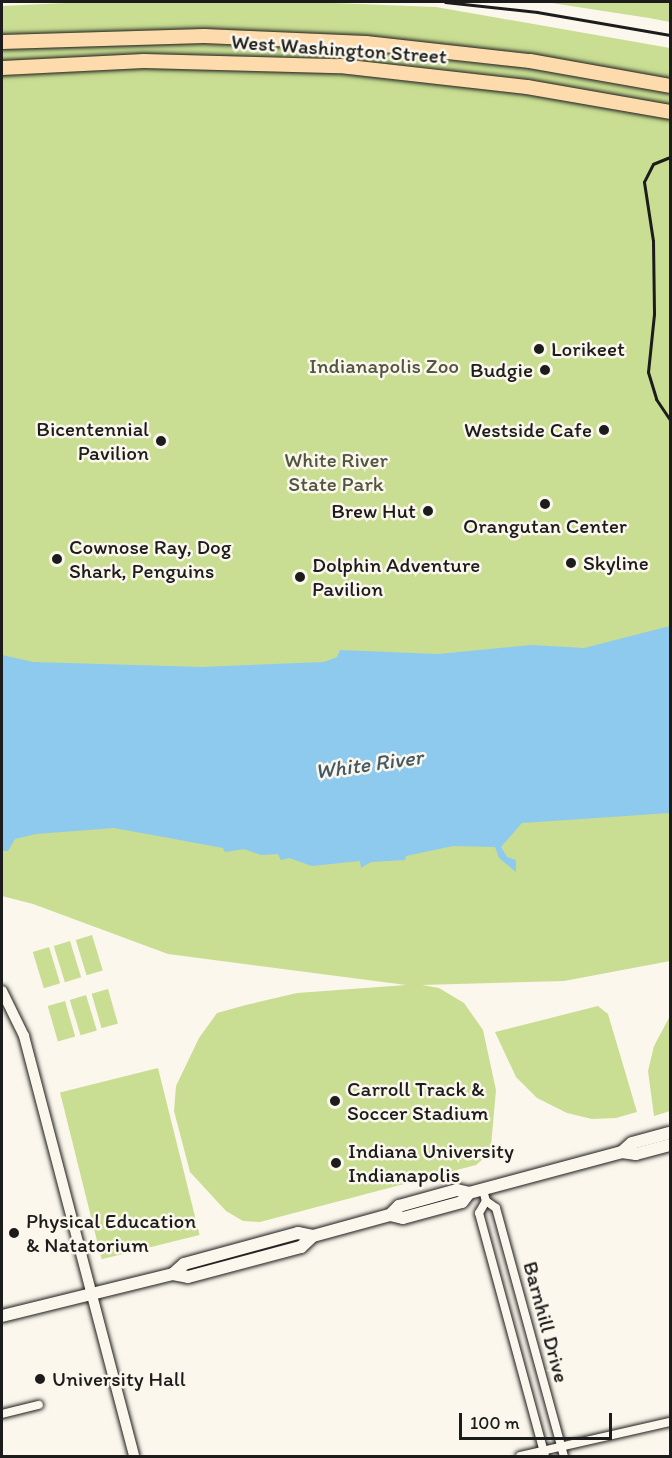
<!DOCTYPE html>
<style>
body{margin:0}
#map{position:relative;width:672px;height:1458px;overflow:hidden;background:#fbf7ec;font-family:Itim,sans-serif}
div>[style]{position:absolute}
.green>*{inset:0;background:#c9de92;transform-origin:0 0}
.water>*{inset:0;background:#8ec9ee}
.roads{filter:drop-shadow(0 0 2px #1c1c1c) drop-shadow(0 0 2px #1c1c1c)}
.minor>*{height:8px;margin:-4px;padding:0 4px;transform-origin:4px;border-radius:4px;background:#fbf7ec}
.tertiary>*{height:10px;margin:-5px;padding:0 5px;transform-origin:5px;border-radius:5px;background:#fbf7ec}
.secondary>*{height:12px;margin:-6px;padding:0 6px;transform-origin:6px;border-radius:6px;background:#fbf7ec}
.primary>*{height:14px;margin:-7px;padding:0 7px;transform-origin:7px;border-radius:7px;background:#fedbac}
.rail>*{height:3px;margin:-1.5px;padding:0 1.5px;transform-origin:1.5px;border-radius:1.5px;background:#1c1c1c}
.dots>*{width:16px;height:16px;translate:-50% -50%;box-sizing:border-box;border:3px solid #fbf7ec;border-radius:50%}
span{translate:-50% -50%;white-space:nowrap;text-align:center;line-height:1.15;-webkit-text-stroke:5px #fbf7ec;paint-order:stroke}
.street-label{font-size:21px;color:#1c1c1c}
.poi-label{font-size:21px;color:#1c1c1c}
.left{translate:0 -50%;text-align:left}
.right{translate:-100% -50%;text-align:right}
.park-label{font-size:21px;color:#50563f}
.water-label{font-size:22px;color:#445966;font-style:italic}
.frame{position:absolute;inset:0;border:3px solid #1c1c1c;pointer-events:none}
.scale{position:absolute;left:459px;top:1413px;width:153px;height:27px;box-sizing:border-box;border:3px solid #1c1c1c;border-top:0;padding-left:8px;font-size:18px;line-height:21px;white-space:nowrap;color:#1c1c1c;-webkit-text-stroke:4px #fbf7ec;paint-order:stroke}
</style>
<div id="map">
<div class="green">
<i style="clip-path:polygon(86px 2px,308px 2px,436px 7px,670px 48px,670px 961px,564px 981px,422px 985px,439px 988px,464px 1003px,483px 1030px,496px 1090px,491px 1146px,483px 1159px,476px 1165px,260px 1222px,243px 1221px,226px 1211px,190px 1172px,174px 1111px,176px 1086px,199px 1038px,217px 1013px,246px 1005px,297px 993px,406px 985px,168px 954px,33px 904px,2px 896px,2px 6px)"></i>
<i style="clip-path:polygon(545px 2px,670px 2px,670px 22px,649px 18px)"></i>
<i style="left:92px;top:935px;width:37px;height:17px;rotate:73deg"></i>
<i style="left:70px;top:941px;width:38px;height:17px;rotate:73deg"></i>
<i style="left:49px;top:947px;width:38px;height:17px;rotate:73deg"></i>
<i style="left:108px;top:989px;width:36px;height:17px;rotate:74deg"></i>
<i style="left:86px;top:995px;width:37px;height:17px;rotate:73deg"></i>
<i style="left:65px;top:1001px;width:37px;height:18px;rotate:74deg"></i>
<i style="clip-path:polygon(598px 1006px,608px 1014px,637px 1112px,616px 1118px,592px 1119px,567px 1113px,537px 1098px,516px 1077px,495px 1032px)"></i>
<i style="clip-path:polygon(670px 1016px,670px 1111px,654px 1116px,648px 1071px,654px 1046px)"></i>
<i style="left:158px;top:1068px;width:172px;height:101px;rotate:76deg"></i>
</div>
<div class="water">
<i style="clip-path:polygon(670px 626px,670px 813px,522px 823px,501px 847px,507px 857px,516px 860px,516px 872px,499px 858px,495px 847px,453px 846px,406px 856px,405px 860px,371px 862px,361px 868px,360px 861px,312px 866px,289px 858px,281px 860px,278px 854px,261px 855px,244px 849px,225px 852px,223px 848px,114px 828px,36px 834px,15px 839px,8px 851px,2px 851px,2px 655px,33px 662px,202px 667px,324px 662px,337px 657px,340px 650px,438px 654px,532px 645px,584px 648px)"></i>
</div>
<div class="roads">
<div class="minor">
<i style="left:483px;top:1190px;width:11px;rotate:75deg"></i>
<i style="left:486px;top:1201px;width:12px;rotate:35deg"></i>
<i style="left:496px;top:1208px;width:257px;rotate:74.7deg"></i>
<i style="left:486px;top:1201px;width:14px;rotate:120deg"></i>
<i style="left:479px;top:1213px;width:252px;rotate:74.8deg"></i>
<i style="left:2px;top:1414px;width:38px;rotate:-14deg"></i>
<i style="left:520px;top:1456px;width:154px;rotate:-12.8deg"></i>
</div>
<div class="tertiary">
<i style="left:2px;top:991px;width:50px;rotate:63.9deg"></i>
<i style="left:24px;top:1036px;width:434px;rotate:75.3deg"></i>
</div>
<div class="secondary">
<i style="left:622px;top:1152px;width:13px;rotate:-42deg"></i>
<i style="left:632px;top:1143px;width:39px;rotate:-15deg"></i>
<i style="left:390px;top:1215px;width:13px;rotate:-45deg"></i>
<i style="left:399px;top:1206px;width:60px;rotate:-15.4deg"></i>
<i style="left:457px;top:1190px;width:12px;rotate:14deg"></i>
<i style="left:469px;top:1193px;width:158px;rotate:-15deg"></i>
<i style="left:622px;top:1152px;width:14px;rotate:8deg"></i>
<i style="left:636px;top:1154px;width:35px;rotate:-15deg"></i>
<i style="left:173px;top:1274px;width:15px;rotate:-42deg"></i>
<i style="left:184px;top:1264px;width:118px;rotate:-15.2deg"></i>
<i style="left:298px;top:1233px;width:15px;rotate:11deg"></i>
<i style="left:313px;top:1236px;width:80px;rotate:-15.3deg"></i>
<i style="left:390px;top:1215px;width:13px;rotate:13deg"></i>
<i style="left:403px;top:1218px;width:61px;rotate:-15.2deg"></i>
<i style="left:462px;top:1202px;width:11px;rotate:-52deg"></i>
<i style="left:2px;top:1316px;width:176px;rotate:-13.8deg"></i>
<i style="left:173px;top:1274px;width:15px;rotate:11deg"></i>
<i style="left:188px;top:1277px;width:117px;rotate:-14.9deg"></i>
<i style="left:301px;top:1247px;width:16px;rotate:-43deg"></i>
</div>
<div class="primary">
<i style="left:2px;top:42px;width:202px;rotate:-1.7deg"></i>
<i style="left:204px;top:36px;width:162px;rotate:2.5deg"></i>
<i style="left:366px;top:43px;width:165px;rotate:6.3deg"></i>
<i style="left:530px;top:61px;width:142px;rotate:10.1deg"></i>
<i style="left:2px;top:68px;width:142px;rotate:-2.8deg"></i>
<i style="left:144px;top:61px;width:196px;rotate:1.5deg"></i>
<i style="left:340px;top:66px;width:188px;rotate:6.4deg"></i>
<i style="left:527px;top:87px;width:145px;rotate:9.9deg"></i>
</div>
</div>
<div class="rail">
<i style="left:445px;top:2px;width:93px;rotate:6.2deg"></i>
<i style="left:537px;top:12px;width:135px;rotate:9.8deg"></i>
<i style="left:670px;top:157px;width:18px;rotate:158deg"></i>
<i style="left:653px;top:164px;width:20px;rotate:117deg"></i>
<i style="left:644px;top:182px;width:60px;rotate:81.3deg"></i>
<i style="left:653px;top:241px;width:73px;rotate:89.2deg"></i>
<i style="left:654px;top:314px;width:58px;rotate:95.9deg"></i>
<i style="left:648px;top:372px;width:28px;rotate:73deg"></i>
<i style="left:656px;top:399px;width:25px;rotate:56deg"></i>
</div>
<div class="dots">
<i style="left:539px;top:349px;background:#1c1c1c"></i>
<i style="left:545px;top:370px;background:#1c1c1c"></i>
<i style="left:604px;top:430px;background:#1c1c1c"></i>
<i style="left:161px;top:441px;background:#1c1c1c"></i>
<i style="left:545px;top:504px;background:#1c1c1c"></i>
<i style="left:428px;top:511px;background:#1c1c1c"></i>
<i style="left:57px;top:559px;background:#1c1c1c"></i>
<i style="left:571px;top:563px;background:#1c1c1c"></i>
<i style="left:300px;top:577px;background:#1c1c1c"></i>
<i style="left:335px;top:1101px;background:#1c1c1c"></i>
<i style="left:336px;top:1163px;background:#1c1c1c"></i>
<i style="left:14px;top:1233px;background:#1c1c1c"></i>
<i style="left:40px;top:1379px;background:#1c1c1c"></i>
</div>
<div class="street-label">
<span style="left:339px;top:49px;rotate:4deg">West Washington Street</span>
<span style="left:546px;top:1322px;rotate:75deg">Barnhill Drive</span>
</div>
<div class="poi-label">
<span class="left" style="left:551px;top:349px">Lorikeet</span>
<span class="right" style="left:533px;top:370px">Budgie</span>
<span class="right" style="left:149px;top:441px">Bicentennial<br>Pavilion</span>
<span class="right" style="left:592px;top:430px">Westside Cafe</span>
<span class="right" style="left:416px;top:511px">Brew Hut</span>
<span style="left:545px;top:526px">Orangutan Center</span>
<span class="left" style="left:69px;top:559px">Cownose Ray, Dog<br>Shark, Penguins</span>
<span class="left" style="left:583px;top:563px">Skyline</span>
<span class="left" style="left:312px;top:577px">Dolphin Adventure<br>Pavilion</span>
<span class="left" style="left:347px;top:1101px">Carroll Track &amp;<br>Soccer Stadium</span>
<span class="left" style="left:348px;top:1163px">Indiana University<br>Indianapolis</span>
<span class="left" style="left:26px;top:1233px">Physical Education<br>&amp; Natatorium</span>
<span class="left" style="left:52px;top:1379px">University Hall</span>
</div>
<div class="park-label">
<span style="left:384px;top:366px">Indianapolis Zoo</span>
<span style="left:336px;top:472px">White River<br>State Park</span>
</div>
<div class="water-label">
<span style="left:369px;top:764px;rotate:-8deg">White River</span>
</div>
<div class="frame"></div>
<div class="scale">100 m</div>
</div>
